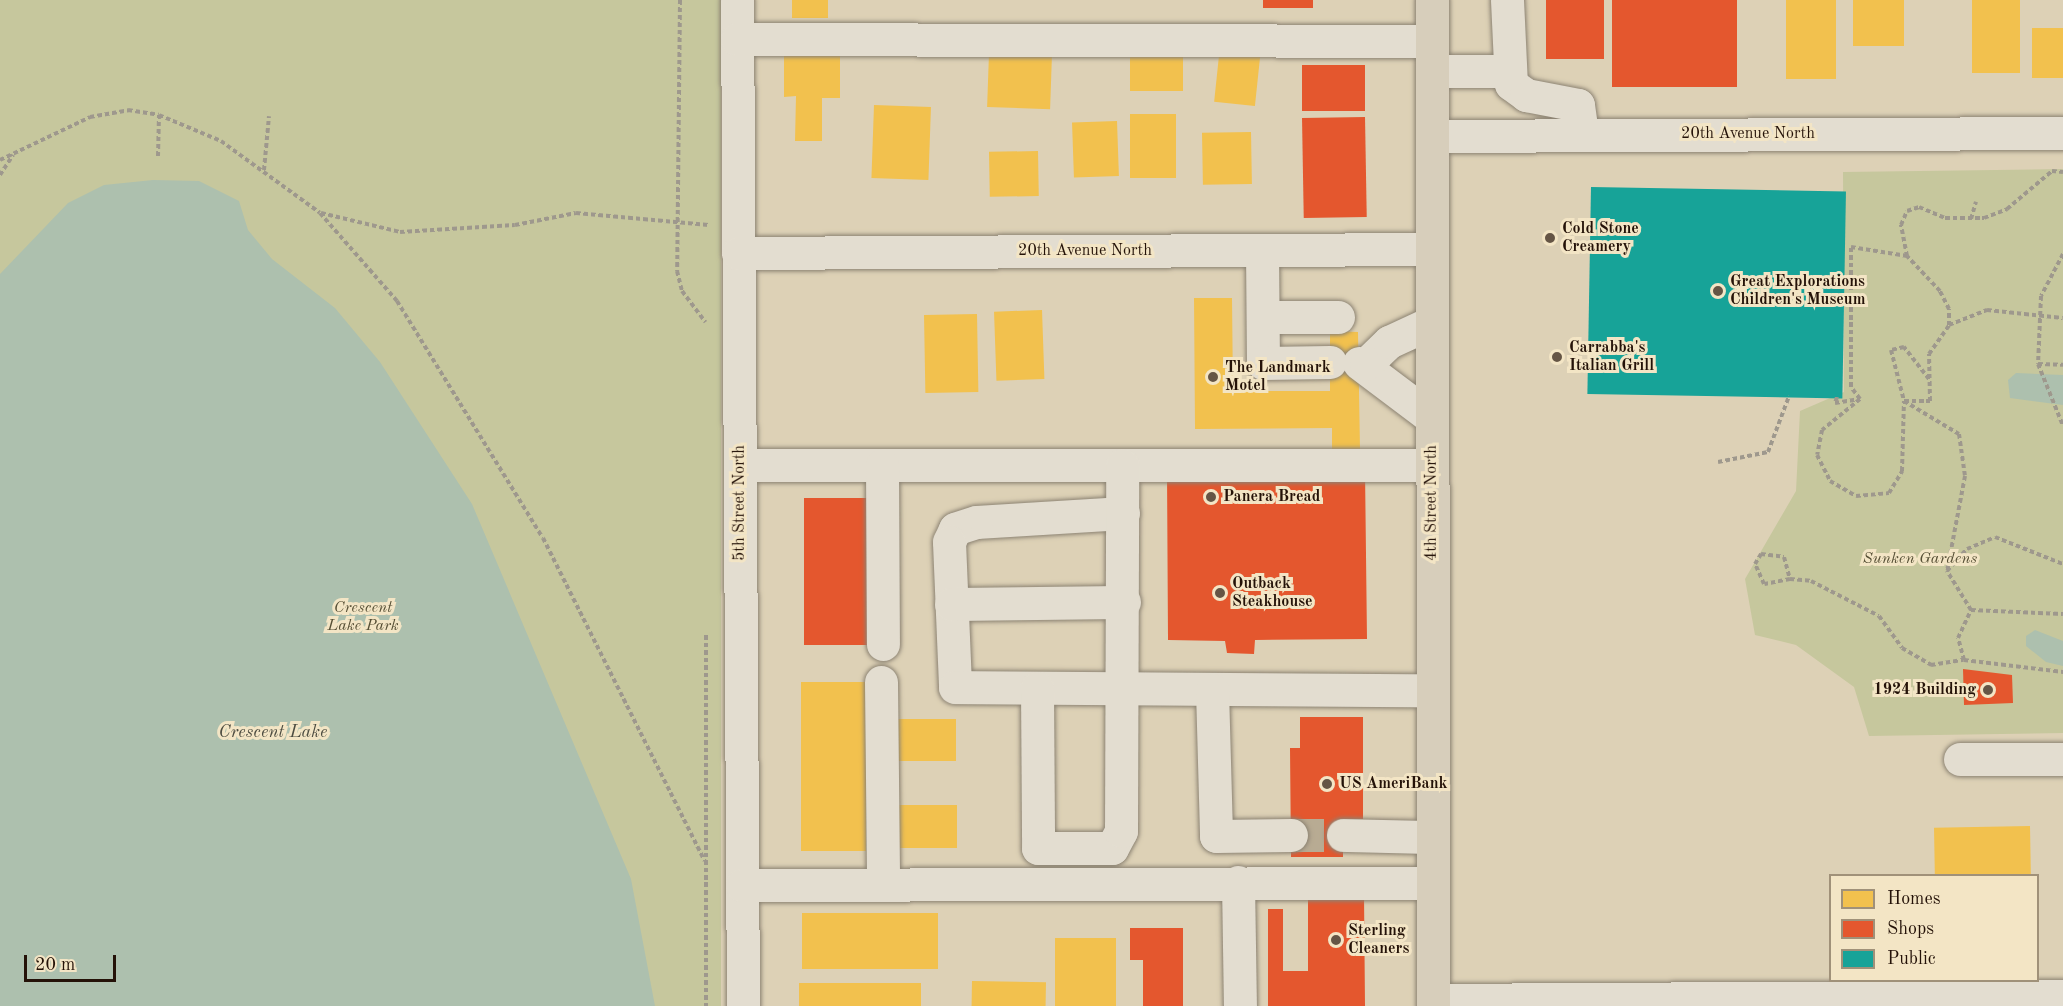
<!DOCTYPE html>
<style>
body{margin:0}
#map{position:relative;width:2063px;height:1006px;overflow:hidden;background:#ddd1b6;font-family:"Old Standard TT",serif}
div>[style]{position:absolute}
.green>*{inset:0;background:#c6c79d;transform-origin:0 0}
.water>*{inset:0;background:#adc0ae}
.homes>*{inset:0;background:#f2c14e;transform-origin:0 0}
.shops>*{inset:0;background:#e4572e;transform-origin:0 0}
.public>*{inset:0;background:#17a398;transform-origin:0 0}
.minor-tunnel>*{height:33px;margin-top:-16.5px;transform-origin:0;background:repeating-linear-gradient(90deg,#b8ab93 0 33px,transparent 0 49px)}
.path>*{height:4px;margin-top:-2px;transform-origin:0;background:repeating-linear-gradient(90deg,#9e988d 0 4.5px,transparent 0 7.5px)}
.roads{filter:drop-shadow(0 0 2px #8c8373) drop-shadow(0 0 2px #8c8373)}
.minor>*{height:33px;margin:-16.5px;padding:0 16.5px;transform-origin:16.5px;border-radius:16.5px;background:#e3ddd0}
.major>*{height:33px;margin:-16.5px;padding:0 16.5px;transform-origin:16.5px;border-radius:16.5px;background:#d7cebb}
.dots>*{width:16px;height:16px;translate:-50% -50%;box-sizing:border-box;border:3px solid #f3e5c5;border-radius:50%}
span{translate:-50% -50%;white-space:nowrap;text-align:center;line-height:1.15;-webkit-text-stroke:6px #f3e5c5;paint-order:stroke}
.street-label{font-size:16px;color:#241208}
.poi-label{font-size:16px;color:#241208;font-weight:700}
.left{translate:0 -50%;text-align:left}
.right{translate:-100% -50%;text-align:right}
.park-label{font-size:16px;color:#564f35;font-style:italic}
.water-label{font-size:18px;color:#4d4c41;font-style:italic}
.legend{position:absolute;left:1829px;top:874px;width:210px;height:108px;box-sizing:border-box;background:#f3e5c5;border:2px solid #a09179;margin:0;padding:8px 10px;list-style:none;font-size:18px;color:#241208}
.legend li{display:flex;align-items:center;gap:12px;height:30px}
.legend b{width:30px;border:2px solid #a09179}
.scale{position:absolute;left:24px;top:955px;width:92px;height:27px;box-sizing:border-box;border:3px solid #241208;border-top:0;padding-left:8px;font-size:18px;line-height:21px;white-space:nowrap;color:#241208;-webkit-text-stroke:4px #f3e5c5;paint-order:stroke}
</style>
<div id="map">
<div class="green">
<i style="left:0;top:0;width:721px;height:1006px"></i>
<i style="clip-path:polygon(2063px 169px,2063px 733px,1869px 736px,1854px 687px,1796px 645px,1755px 635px,1745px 579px,1796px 491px,1800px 411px,1844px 392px,1843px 172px)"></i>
</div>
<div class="water">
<i style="clip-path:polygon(153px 180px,199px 181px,239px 201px,248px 230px,272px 259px,335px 308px,380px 362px,472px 504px,631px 879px,655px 1006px,0 1006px,0 274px,68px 203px,104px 185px)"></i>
<i style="clip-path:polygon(2016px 373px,2063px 375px,2063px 405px,2010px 398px,2008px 380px)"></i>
<i style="clip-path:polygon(2035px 630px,2063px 641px,2063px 666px,2046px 662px,2026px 646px,2026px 636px)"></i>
</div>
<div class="homes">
<i style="left:792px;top:0;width:36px;height:18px"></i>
<i style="left:1786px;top:0;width:50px;height:79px"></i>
<i style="left:1853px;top:0;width:51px;height:46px"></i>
<i style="left:1972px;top:0;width:48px;height:73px"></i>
<i style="left:2032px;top:28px;width:31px;height:50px"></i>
<i style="left:1220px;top:46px;width:41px;height:56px;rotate:6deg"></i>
<i style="clip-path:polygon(840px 51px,840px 98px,822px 98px,822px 141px,795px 141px,796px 96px,784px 97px,784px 52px)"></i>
<i style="left:989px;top:53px;width:63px;height:54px;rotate:2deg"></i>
<i style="left:1183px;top:54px;width:37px;height:53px;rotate:90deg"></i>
<i style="left:874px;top:105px;width:57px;height:73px;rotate:2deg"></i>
<i style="left:1130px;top:114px;width:46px;height:64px"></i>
<i style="left:1117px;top:121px;width:55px;height:45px;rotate:88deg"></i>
<i style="left:1251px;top:132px;width:52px;height:49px;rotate:89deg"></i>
<i style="left:1038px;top:151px;width:45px;height:49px;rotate:89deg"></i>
<i style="clip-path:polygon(1194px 298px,1232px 298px,1233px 391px,1330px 391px,1330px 331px,1358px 332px,1360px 449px,1332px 449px,1332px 428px,1195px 429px)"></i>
<i style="left:1042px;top:310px;width:69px;height:48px;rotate:88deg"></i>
<i style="left:977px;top:314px;width:78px;height:53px;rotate:89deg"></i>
<i style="left:801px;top:682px;width:65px;height:169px"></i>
<i style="left:895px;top:719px;width:61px;height:42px"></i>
<i style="left:894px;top:805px;width:63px;height:43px"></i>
<i style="left:2030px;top:826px;width:50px;height:96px;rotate:89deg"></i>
<i style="left:802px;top:913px;width:136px;height:56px"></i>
<i style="left:1055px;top:938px;width:61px;height:68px"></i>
<i style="left:972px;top:981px;width:74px;height:25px;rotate:1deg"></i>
<i style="left:921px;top:983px;width:23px;height:122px;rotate:90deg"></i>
</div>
<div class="shops">
<i style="left:1263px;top:0;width:50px;height:8px"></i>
<i style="left:1546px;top:0;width:58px;height:59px"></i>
<i style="left:1612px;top:0;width:125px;height:87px"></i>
<i style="left:1302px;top:65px;width:63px;height:46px"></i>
<i style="left:1365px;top:117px;width:100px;height:63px;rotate:89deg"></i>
<i style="clip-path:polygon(1365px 470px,1367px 639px,1255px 640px,1254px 654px,1227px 653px,1225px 641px,1168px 640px,1167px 471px)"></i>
<i style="left:804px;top:498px;width:72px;height:147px"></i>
<i style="clip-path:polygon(1963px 669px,2012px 675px,2013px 703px,1964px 705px)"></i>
<i style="clip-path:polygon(1300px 717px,1363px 717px,1363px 819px,1343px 819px,1343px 857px,1291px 857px,1290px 748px,1300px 748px)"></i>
<i style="clip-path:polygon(1308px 894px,1364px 894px,1365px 1006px,1268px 1006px,1268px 909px,1283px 909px,1283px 971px,1308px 971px)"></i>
<i style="clip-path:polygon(1130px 928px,1183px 928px,1183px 1006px,1143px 1006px,1143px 960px,1130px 960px)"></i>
</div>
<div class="public">
<i style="left:1591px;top:187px;width:255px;height:207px;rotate:1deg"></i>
</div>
<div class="minor-tunnel">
<i style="left:1291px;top:835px;width:52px"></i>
</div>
<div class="path">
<i style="left:680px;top:0;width:271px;rotate:90.6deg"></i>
<i style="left:677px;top:271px;width:21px;rotate:76deg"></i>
<i style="left:682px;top:291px;width:39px;rotate:53deg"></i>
<i style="left:158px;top:156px;width:41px;rotate:-88.6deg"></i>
<i style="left:0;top:160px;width:100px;rotate:-25.5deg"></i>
<i style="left:90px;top:117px;width:39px;rotate:-10deg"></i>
<i style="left:128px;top:110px;width:31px;rotate:9deg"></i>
<i style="left:159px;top:115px;width:67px;rotate:22.8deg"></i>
<i style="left:221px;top:141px;width:122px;rotate:36deg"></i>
<i style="left:320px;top:213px;width:117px;rotate:48.8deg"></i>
<i style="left:397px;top:301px;width:278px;rotate:58.4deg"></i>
<i style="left:543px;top:538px;width:361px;rotate:63.4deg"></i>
<i style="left:264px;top:170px;width:54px;rotate:-84.7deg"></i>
<i style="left:0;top:175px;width:24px;rotate:-57deg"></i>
<i style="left:321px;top:213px;width:81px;rotate:13.5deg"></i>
<i style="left:400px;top:232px;width:115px;rotate:-3.5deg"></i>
<i style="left:515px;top:225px;width:62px;rotate:-11.1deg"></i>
<i style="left:576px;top:213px;width:133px;rotate:5.2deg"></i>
<i style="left:1971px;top:219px;width:18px;rotate:-74deg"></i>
<i style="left:2063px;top:254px;width:47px;rotate:117.6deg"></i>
<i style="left:2041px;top:296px;width:68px;rotate:92.5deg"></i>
<i style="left:2038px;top:364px;width:67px;rotate:68deg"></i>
<i style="left:1949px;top:325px;width:41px;rotate:-21.5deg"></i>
<i style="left:1987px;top:310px;width:76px;rotate:6deg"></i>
<i style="left:2038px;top:364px;width:25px;rotate:2deg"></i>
<i style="left:1929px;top:379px;width:41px;rotate:-128deg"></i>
<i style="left:1904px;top:347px;width:13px;rotate:167deg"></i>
<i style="left:1891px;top:350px;width:53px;rotate:75.7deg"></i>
<i style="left:1904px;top:401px;width:64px;rotate:31deg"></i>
<i style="left:1959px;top:434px;width:42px;rotate:81.9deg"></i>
<i style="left:1965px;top:476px;width:97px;rotate:100.7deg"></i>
<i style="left:1837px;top:397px;width:6px;rotate:108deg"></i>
<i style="left:1835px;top:403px;width:25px;rotate:-9deg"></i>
<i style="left:1860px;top:399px;width:49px;rotate:140.8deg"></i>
<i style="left:1822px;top:430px;width:25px;rotate:101deg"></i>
<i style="left:1817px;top:455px;width:29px;rotate:63deg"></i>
<i style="left:1830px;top:481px;width:30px;rotate:30deg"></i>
<i style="left:1856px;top:496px;width:33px;rotate:-5deg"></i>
<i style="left:1889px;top:493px;width:26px;rotate:-59deg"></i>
<i style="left:1902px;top:471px;width:70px;rotate:-88.4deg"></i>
<i style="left:1904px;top:401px;width:26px"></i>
<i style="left:1930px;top:401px;width:47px;rotate:-91.2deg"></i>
<i style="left:1929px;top:354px;width:35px;rotate:-55deg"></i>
<i style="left:1949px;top:325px;width:16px;rotate:-90deg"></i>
<i style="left:1949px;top:309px;width:20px;rotate:-117deg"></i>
<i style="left:1940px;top:291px;width:48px;rotate:-133.3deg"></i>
<i style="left:1907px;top:256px;width:32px;rotate:-101deg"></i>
<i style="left:1901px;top:225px;width:15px;rotate:-67deg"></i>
<i style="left:1907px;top:211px;width:13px;rotate:-18deg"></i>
<i style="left:1919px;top:207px;width:28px;rotate:23deg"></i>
<i style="left:1945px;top:218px;width:39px"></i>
<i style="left:1984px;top:218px;width:25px;rotate:-21deg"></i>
<i style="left:2007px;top:209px;width:59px;rotate:-40.2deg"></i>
<i style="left:2052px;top:171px;width:11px;rotate:5deg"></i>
<i style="left:1860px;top:399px;width:15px;rotate:-127deg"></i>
<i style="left:1851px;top:387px;width:140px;rotate:-90deg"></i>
<i style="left:1851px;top:247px;width:57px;rotate:9.1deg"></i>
<i style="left:1718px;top:462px;width:51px;rotate:-11.3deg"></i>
<i style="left:1768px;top:452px;width:60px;rotate:-69.4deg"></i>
<i style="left:1790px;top:579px;width:26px;rotate:169deg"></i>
<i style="left:1764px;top:584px;width:22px;rotate:-114deg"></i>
<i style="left:1755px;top:564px;width:12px;rotate:-59deg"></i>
<i style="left:1761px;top:554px;width:23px;rotate:7deg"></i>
<i style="left:1784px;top:557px;width:23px;rotate:75deg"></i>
<i style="left:1790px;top:579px;width:21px;rotate:5deg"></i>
<i style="left:1811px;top:581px;width:76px;rotate:27.2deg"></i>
<i style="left:1879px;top:616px;width:39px;rotate:54deg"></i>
<i style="left:1902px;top:648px;width:34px;rotate:30deg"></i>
<i style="left:1931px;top:665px;width:33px;rotate:-9deg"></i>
<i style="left:1964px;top:660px;width:100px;rotate:6.9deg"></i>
<i style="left:1971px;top:610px;width:46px;rotate:-121.6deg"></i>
<i style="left:1947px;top:571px;width:30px;rotate:-48deg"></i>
<i style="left:1967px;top:549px;width:30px;rotate:-23deg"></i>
<i style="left:1995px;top:537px;width:73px;rotate:21.7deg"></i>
<i style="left:706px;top:635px;width:371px;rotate:90deg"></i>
<i style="left:1964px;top:660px;width:23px;rotate:-105deg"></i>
<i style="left:1958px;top:638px;width:31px;rotate:-65deg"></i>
<i style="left:1971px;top:610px;width:92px;rotate:2.5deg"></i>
</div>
<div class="roads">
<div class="minor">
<i style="left:737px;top:0;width:1006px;rotate:89.66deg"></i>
<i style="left:1507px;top:0;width:84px;rotate:87.3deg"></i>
<i style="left:1511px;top:84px;width:19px;rotate:36deg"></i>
<i style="left:1526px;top:95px;width:53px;rotate:10.9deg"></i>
<i style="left:1578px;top:105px;width:30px;rotate:82deg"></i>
<i style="left:737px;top:39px;width:695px;rotate:0.16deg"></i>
<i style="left:1432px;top:71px;width:77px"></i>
<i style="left:1432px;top:136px;width:631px;rotate:-0.27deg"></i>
<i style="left:1262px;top:250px;width:113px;rotate:89.5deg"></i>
<i style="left:1263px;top:363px;width:67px;rotate:-0.9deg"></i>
<i style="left:738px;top:253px;width:694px;rotate:-0.33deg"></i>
<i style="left:1264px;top:317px;width:74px"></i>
<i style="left:1359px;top:363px;width:91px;rotate:37deg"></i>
<i style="left:1366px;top:364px;width:32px;rotate:-44deg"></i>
<i style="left:1389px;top:342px;width:47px;rotate:-24.9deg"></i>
<i style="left:740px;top:465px;width:692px"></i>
<i style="left:882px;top:465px;width:179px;rotate:89.7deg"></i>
<i style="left:1123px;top:513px;width:147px;rotate:176.5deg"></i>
<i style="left:976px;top:522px;width:22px;rotate:162deg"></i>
<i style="left:955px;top:529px;width:14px;rotate:115deg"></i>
<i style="left:949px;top:542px;width:145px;rotate:87.6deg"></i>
<i style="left:955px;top:687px;width:477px;rotate:0.4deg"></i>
<i style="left:951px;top:604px;width:173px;rotate:-0.7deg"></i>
<i style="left:881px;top:682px;width:202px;rotate:89.4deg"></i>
<i style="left:1037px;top:688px;width:160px;rotate:89.6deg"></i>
<i style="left:1038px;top:848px;width:74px"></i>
<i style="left:1112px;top:848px;width:19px;rotate:-62deg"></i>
<i style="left:1121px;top:831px;width:366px;rotate:-89.8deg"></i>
<i style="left:1212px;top:690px;width:146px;rotate:88.4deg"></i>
<i style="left:1216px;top:836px;width:75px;rotate:-0.8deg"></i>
<i style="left:1960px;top:759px;width:103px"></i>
<i style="left:1343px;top:835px;width:90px;rotate:1.3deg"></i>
<i style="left:1238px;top:882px;width:124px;rotate:89.1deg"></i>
<i style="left:742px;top:885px;width:690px;rotate:-0.17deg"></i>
<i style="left:1433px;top:1000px;width:630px;rotate:-0.36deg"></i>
</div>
<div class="major">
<i style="left:1432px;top:0;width:1006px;rotate:89.94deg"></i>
</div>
</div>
<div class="dots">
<i style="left:1550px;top:238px;background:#655545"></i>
<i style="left:1718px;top:291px;background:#655545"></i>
<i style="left:1557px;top:357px;background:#655545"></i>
<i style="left:1213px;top:377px;background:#655545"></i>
<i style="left:1211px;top:497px;background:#655545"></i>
<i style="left:1220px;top:593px;background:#655545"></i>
<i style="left:1988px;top:690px;background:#655545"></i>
<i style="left:1327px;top:784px;background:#655545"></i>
<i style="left:1336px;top:940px;background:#655545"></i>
</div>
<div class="street-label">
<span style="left:1748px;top:134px">20th Avenue North</span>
<span style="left:1085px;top:251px">20th Avenue North</span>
<span style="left:740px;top:503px;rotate:-90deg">5th Street North</span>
<span style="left:1432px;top:503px;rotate:-90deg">4th Street North</span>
</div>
<div class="poi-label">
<span class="left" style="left:1562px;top:238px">Cold Stone<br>Creamery</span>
<span class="left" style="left:1730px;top:291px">Great Explorations<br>Children's Museum</span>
<span class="left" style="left:1569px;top:357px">Carrabba's<br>Italian Grill</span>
<span class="left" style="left:1225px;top:377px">The Landmark<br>Motel</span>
<span class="left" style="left:1223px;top:497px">Panera Bread</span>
<span class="left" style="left:1232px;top:593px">Outback<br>Steakhouse</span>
<span class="right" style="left:1976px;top:690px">1924 Building</span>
<span class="left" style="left:1339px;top:784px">US AmeriBank</span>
<span class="left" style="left:1348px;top:940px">Sterling<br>Cleaners</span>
</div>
<div class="park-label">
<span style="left:1920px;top:559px">Sunken Gardens</span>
<span style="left:363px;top:617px">Crescent<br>Lake Park</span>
</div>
<div class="water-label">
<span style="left:273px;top:732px">Crescent Lake</span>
</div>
<ul class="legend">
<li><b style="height:16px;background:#f2c14e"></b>Homes</li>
<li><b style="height:16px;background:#e4572e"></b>Shops</li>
<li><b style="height:16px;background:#17a398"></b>Public</li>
</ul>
<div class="scale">20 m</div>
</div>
